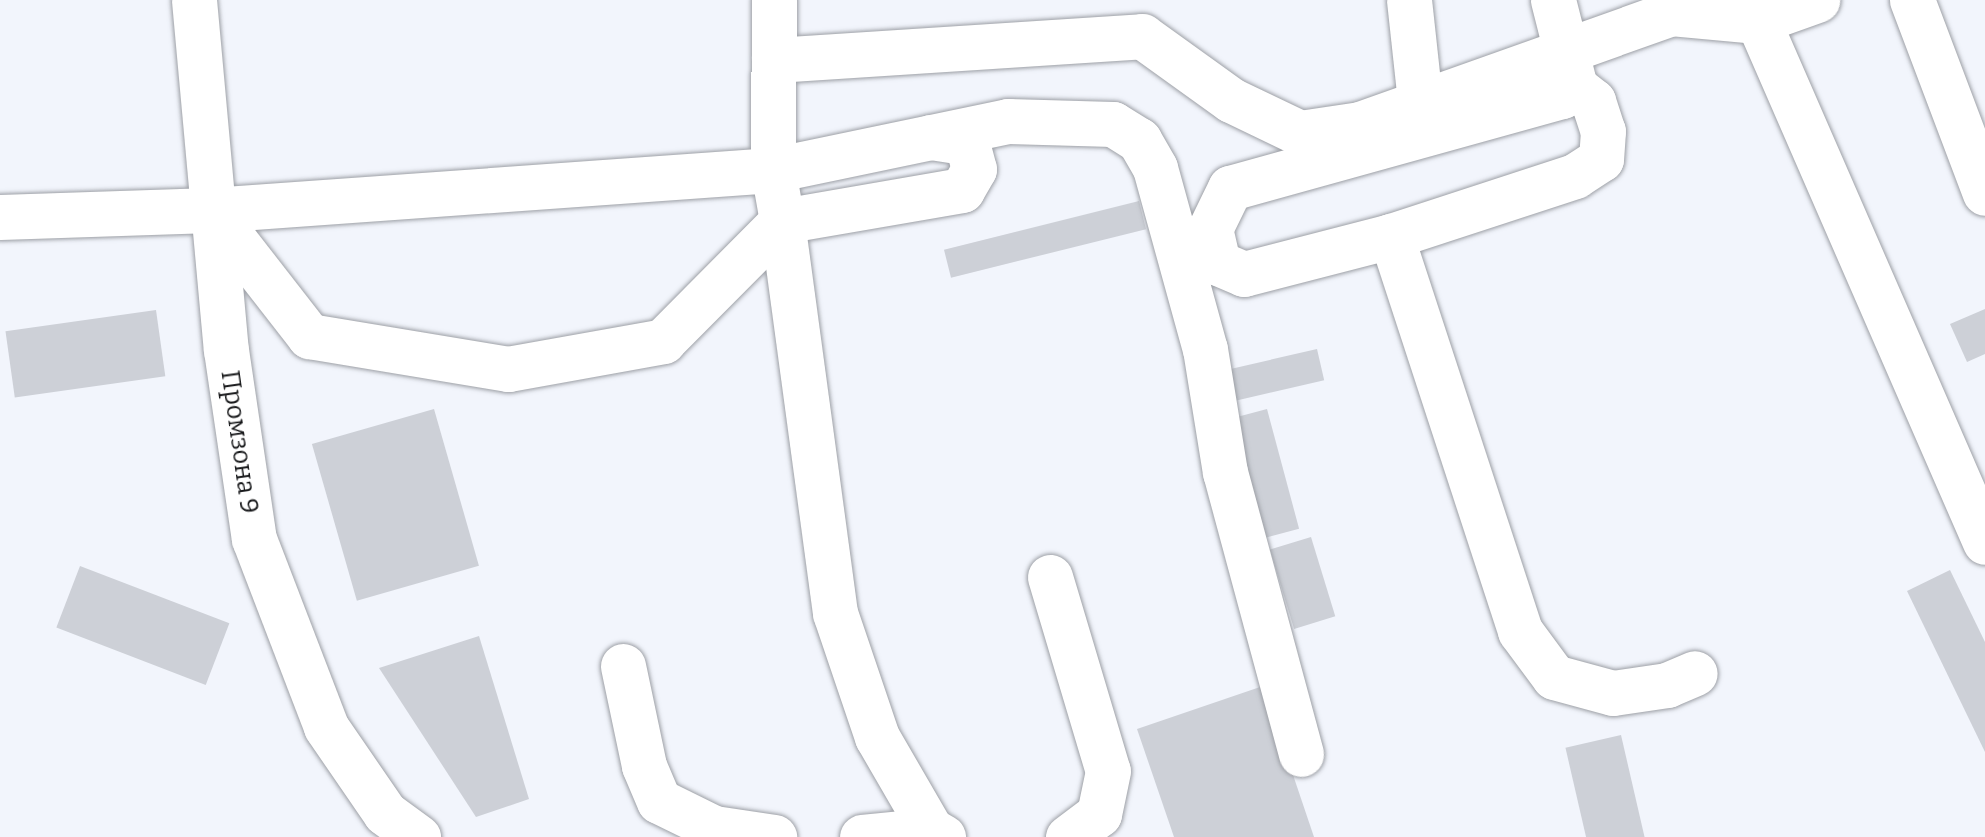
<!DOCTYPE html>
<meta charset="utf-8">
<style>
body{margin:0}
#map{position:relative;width:1985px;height:837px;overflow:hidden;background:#f2f5fc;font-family:Bitter,serif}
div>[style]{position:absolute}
.building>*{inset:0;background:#cdd0d7;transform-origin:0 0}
.roads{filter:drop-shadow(0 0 2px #9da0a6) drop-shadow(0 0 2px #9da0a6)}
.minor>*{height:45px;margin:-22.5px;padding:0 22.5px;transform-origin:22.5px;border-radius:22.5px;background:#fff}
span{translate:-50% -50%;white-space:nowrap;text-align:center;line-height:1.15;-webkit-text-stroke:8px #fff;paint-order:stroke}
.street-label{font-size:25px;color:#161719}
</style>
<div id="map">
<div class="building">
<i style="left:1139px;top:201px;width:29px;height:201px;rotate:76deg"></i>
<i style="clip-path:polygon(1985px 309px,1985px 354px,1967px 362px,1950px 324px)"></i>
<i style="left:156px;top:310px;width:67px;height:152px;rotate:82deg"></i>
<i style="left:1317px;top:349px;width:32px;height:101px;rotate:77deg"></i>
<i style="left:434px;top:409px;width:163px;height:127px;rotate:74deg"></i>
<i style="left:1267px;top:409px;width:124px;height:35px;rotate:75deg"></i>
<i style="left:1311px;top:537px;width:83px;height:43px;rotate:73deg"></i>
<i style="left:80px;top:566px;width:160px;height:66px;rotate:21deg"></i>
<i style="clip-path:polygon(1950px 570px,1985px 642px,1985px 752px,1907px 591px)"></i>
<i style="clip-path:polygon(479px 636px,529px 799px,476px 817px,379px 668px)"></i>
<i style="clip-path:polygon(1263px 686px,1314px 837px,1174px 837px,1137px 729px)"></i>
<i style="left:1621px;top:735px;width:105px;height:57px;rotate:77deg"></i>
</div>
<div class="roads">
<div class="minor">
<i style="left:194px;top:0;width:351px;rotate:84.8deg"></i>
<i style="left:226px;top:350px;width:191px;rotate:81.6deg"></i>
<i style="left:254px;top:539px;width:201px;rotate:69deg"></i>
<i style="left:326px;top:727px;width:104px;rotate:55.5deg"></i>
<i style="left:385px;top:813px;width:41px;rotate:36deg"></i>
<i style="left:1409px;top:0;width:103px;rotate:83.8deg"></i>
<i style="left:1553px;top:0;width:90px;rotate:75.8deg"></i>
<i style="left:1575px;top:87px;width:23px;rotate:38deg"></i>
<i style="left:1593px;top:101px;width:32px;rotate:72deg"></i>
<i style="left:1603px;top:131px;width:28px;rotate:94deg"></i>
<i style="left:1601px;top:159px;width:31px;rotate:147deg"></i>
<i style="left:1575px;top:176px;width:194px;rotate:161.9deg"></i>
<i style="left:1391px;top:236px;width:152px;rotate:165.5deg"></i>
<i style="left:1244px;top:274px;width:28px;rotate:-157deg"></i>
<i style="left:1218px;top:263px;width:35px;rotate:-103deg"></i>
<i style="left:1210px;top:229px;width:46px;rotate:-64deg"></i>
<i style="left:1230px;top:188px;width:345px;rotate:-15.5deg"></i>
<i style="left:1562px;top:96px;width:16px;rotate:-35deg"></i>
<i style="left:1749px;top:0;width:591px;rotate:66.47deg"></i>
<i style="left:1912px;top:0;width:206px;rotate:69.3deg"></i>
<i style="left:774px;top:60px;width:369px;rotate:-3.7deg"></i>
<i style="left:1142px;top:36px;width:110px;rotate:35.7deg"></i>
<i style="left:1231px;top:100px;width:76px;rotate:25.6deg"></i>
<i style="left:1300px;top:133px;width:61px;rotate:-8.5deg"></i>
<i style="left:1360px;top:124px;width:330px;rotate:-19.6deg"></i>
<i style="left:1671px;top:13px;width:87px;rotate:5.3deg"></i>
<i style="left:1758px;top:21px;width:63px;rotate:-19.6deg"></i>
<i style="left:931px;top:137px;width:36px;rotate:9deg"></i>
<i style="left:967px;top:143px;width:27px;rotate:75deg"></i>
<i style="left:974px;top:169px;width:24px;rotate:120deg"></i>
<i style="left:962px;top:190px;width:183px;rotate:170.2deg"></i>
<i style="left:782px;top:221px;width:396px;rotate:82.3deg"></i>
<i style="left:835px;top:613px;width:131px;rotate:71.3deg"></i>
<i style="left:877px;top:737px;width:108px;rotate:59.9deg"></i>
<i style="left:931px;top:830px;width:14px;rotate:30deg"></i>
<i style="left:773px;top:170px;width:240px;rotate:-11.8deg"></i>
<i style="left:1008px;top:121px;width:105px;rotate:1.6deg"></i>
<i style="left:1113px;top:124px;width:31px;rotate:32deg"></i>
<i style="left:1139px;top:140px;width:32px;rotate:60deg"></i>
<i style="left:1155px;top:168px;width:188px;rotate:74.6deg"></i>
<i style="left:1205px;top:349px;width:125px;rotate:80.8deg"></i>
<i style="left:1225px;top:472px;width:292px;rotate:74.9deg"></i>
<i style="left:211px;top:210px;width:160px;rotate:52.1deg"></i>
<i style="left:309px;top:336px;width:202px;rotate:9.4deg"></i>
<i style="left:508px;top:369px;width:158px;rotate:-10.2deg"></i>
<i style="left:663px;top:341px;width:169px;rotate:-45.2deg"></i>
<i style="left:782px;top:221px;width:52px;rotate:-100deg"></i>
<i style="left:773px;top:170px;width:170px;rotate:-89.7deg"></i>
<i style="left:0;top:217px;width:211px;rotate:-1.9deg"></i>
<i style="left:211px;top:210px;width:563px;rotate:-4.07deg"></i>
<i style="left:1391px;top:236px;width:416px;rotate:71.9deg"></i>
<i style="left:1520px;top:631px;width:57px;rotate:53.5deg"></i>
<i style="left:1554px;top:677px;width:61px;rotate:15.2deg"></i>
<i style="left:1613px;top:693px;width:55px;rotate:-8.4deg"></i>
<i style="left:1667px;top:685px;width:30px;rotate:-23deg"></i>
<i style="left:1050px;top:577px;width:202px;rotate:73.4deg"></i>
<i style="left:1108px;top:771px;width:44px;rotate:101.8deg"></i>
<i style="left:1099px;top:814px;width:39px;rotate:143deg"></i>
<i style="left:623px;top:666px;width:102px;rotate:78.1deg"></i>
<i style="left:644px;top:766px;width:38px;rotate:67deg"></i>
<i style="left:659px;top:801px;width:61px;rotate:26.1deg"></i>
<i style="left:714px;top:828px;width:61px;rotate:8.5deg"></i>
<i style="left:862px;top:837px;width:69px;rotate:-5.8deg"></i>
</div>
</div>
<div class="street-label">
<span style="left:239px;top:442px;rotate:82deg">Промзона 9</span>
</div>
</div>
